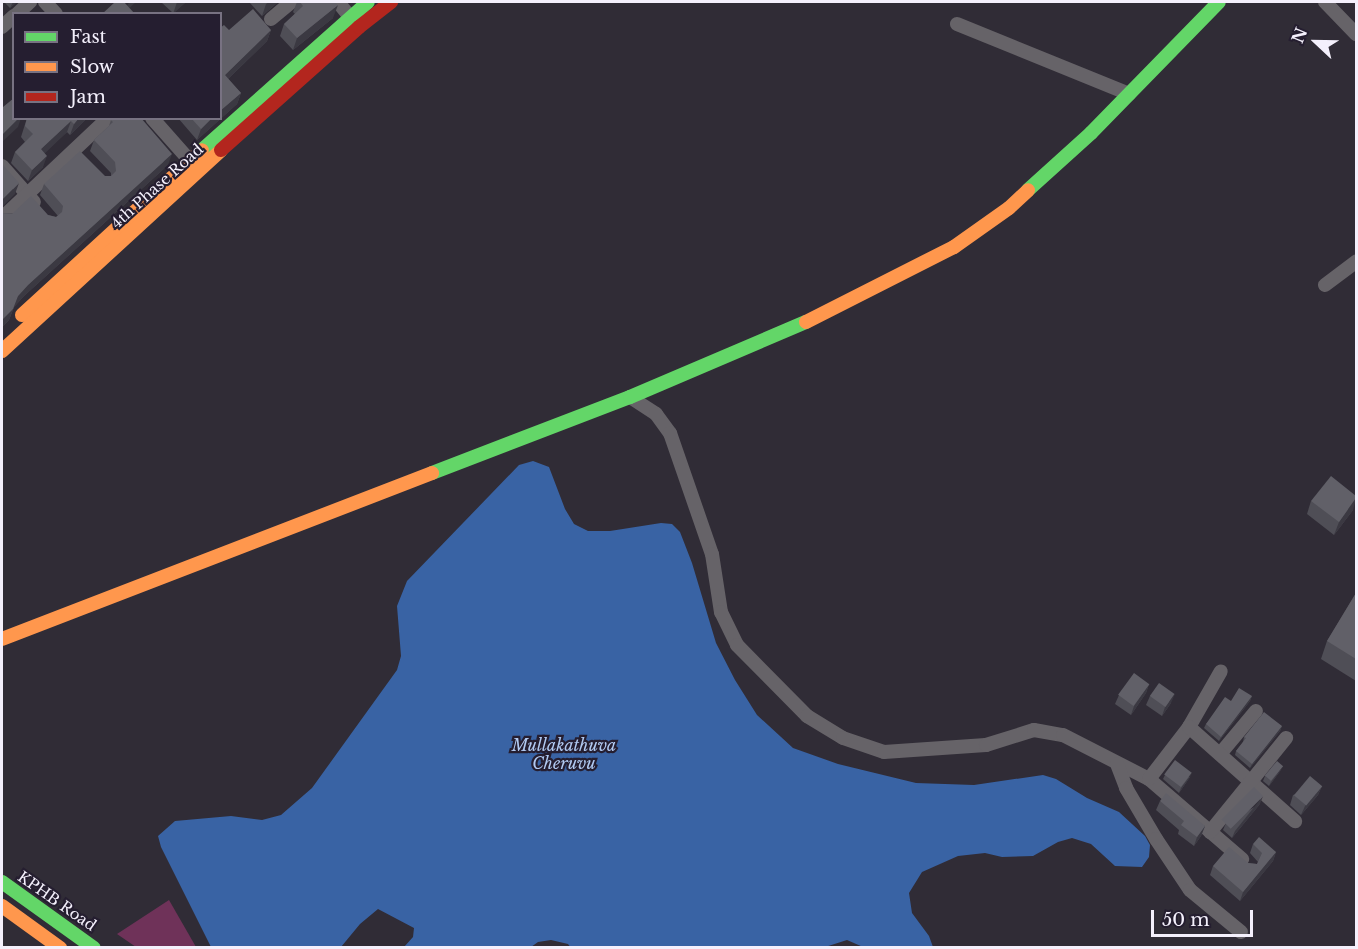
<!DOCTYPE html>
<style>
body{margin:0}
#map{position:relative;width:1358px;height:949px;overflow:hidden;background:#302c36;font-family:"Libre Baskerville",serif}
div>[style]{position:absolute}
.green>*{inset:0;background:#6f3259}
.water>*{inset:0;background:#3963a4}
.street>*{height:14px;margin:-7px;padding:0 7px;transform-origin:7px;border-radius:7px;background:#666368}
.fast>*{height:14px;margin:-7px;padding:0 7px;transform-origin:7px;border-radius:7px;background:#63d668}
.slow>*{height:14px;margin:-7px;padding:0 7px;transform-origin:7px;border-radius:7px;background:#ff974d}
.jam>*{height:14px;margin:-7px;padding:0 7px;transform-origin:7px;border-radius:7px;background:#b3261e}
.wall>*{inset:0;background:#4f4e56}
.shaded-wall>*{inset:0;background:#3b3942}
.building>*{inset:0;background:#616068;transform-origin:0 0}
span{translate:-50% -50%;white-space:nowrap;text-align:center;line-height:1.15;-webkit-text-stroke:4.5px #251e30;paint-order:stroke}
.street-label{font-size:15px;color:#f4f0fc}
.water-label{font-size:16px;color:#b1caf2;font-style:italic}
.frame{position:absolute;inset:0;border:3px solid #f4f0fc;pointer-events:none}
.legend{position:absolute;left:12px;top:12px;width:210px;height:108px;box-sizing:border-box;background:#251e30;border:2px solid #787282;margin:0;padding:8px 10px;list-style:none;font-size:18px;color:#f4f0fc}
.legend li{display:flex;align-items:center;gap:12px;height:30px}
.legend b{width:30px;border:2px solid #787282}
.north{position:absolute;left:1286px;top:12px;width:60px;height:60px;-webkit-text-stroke:4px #251e30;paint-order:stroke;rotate:292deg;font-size:16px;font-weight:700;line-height:24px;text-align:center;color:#f4f0fc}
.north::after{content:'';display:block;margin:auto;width:21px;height:27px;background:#f4f0fc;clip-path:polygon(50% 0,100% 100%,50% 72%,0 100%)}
.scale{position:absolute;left:1151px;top:910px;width:102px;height:27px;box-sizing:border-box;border:3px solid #f4f0fc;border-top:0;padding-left:8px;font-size:18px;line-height:21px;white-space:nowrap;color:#f4f0fc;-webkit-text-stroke:4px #251e30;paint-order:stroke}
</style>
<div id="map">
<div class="green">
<i style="clip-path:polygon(169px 900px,196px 947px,136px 947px,117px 934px)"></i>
</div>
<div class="water">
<i style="clip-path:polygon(533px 461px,549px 467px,565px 509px,574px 524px,588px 531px,610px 531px,661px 523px,672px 524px,680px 532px,692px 563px,716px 643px,735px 680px,757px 715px,793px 748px,838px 764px,916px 783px,974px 785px,1043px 775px,1056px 779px,1087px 798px,1119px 812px,1145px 836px,1150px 845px,1149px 857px,1142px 867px,1115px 866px,1091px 844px,1072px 838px,1058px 842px,1033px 856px,1002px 857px,985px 853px,958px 856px,922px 872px,909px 893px,912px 913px,929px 936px,933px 947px,863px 947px,847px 940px,822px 948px,571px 948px,568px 944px,551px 940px,538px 942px,531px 947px,404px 947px,413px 937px,414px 928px,378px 909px,360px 924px,341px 947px,211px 947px,161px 847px,158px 836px,175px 821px,231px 816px,262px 820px,281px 815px,312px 788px,397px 670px,401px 656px,397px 606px,407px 581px,519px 465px)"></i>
</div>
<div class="street">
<i style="left:45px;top:2px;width:16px;rotate:47deg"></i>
<i style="left:338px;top:2px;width:19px;rotate:51deg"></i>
<i style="left:1325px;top:2px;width:45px;rotate:45.9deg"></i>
<i style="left:17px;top:14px;width:18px;rotate:-43deg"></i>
<i style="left:271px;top:19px;width:26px;rotate:-40deg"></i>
<i style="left:957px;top:24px;width:186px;rotate:22.1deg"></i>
<i style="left:2px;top:27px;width:16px;rotate:-43deg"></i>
<i style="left:152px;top:118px;width:57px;rotate:48.5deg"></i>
<i style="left:2px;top:166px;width:48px;rotate:48.4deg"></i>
<i style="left:2px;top:218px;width:146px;rotate:-43.3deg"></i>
<i style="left:1325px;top:285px;width:39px;rotate:-37deg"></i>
<i style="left:630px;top:397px;width:31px;rotate:33deg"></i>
<i style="left:656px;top:414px;width:24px;rotate:54deg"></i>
<i style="left:670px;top:433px;width:128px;rotate:70.9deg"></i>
<i style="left:712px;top:554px;width:59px;rotate:81.2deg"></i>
<i style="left:721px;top:612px;width:37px;rotate:64deg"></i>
<i style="left:737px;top:645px;width:100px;rotate:45.4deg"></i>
<i style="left:807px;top:716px;width:42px;rotate:31.4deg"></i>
<i style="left:843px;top:738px;width:43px;rotate:18.9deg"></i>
<i style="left:884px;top:752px;width:102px;rotate:-3.9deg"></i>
<i style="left:986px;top:745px;width:50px;rotate:-17.4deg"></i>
<i style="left:1034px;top:730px;width:29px;rotate:10deg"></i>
<i style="left:1063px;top:735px;width:97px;rotate:27.1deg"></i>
<i style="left:1149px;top:779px;width:123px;rotate:40.7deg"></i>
<i style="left:1189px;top:727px;width:64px;rotate:-60.3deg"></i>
<i style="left:1220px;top:754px;width:56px;rotate:-50.1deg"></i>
<i style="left:1117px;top:764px;width:26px;rotate:69deg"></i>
<i style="left:1126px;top:788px;width:59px;rotate:59.5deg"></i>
<i style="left:1156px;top:839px;width:61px;rotate:56.3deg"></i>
<i style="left:1190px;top:890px;width:66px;rotate:39.5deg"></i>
<i style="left:1149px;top:779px;width:66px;rotate:-52.4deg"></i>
<i style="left:1189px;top:727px;width:142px;rotate:41.6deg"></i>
<i style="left:1210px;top:832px;width:121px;rotate:-51deg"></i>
</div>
<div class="fast">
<i style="left:202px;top:150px;width:222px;rotate:-41.7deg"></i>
<i style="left:1028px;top:190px;width:85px;rotate:-42.1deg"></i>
<i style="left:1091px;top:133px;width:183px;rotate:-45.7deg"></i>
<i style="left:432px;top:473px;width:212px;rotate:-21deg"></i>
<i style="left:630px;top:397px;width:191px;rotate:-23.1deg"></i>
<i style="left:2px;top:882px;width:113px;rotate:35.7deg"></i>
</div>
<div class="slow">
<i style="left:22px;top:315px;width:244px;rotate:-42.5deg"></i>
<i style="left:806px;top:322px;width:166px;rotate:-26.9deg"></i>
<i style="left:954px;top:247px;width:67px;rotate:-35.3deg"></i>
<i style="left:1009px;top:208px;width:26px;rotate:-43deg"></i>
<i style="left:2px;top:351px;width:297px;rotate:-42.5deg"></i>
<i style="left:2px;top:639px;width:461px;rotate:-21.1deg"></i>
<i style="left:2px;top:906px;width:72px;rotate:35.9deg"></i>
</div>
<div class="jam">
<i style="left:221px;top:150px;width:185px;rotate:-41.7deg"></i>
<i style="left:359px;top:27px;width:41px;rotate:-38deg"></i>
</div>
<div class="wall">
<i style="clip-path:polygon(4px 2px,17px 2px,10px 8px)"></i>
<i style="clip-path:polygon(161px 2px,186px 2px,173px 13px)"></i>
<i style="clip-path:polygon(249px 2px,278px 2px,262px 16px)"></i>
<i style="clip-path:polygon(297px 2px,334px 2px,333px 18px,293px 50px,280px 36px,284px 24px,295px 14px,293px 12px)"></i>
<i style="clip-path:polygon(229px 30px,271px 30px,267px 41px,228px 79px,241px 93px,237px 104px,197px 140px,178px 118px,220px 118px)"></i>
<i style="clip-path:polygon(27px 118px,87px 118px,70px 135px,67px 132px,44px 153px,43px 167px,28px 181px,11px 163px,15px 152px,25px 142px,21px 137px)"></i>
<i style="clip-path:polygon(111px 120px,168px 165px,24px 296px,14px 307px,9px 320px,2px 327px,2px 213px,48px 215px,56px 217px,58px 216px,40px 195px,44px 184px,105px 176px,111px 176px,111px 173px,90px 151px,94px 140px,109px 126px)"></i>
<i style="clip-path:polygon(1311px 501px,1353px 510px,1334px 535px,1307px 514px)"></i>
<i style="clip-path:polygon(1356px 593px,1356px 681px,1321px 659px,1327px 641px)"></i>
<i style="clip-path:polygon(1149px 684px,1146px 693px,1131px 715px,1115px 704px,1119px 695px)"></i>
<i style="clip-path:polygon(1150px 696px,1171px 703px,1162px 716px,1146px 705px)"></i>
<i style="clip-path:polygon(1252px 696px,1250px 701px,1219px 741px,1204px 728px,1206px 724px,1231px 701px)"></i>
<i style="clip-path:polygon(1282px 726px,1280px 731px,1250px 768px,1235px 755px,1236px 751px,1243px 742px,1244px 737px)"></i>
<i style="clip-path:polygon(1281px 770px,1269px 786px,1263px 781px,1265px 776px)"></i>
<i style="clip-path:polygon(1165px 775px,1190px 777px,1179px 793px,1163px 779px)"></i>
<i style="clip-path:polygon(1322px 786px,1318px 795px,1301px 815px,1290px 805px,1293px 795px)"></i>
<i style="clip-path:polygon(1160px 801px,1205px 826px,1201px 836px,1194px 846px,1178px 834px,1179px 830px,1156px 810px)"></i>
<i style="clip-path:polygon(1260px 804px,1232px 838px,1223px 830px,1226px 823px)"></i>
<i style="clip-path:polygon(1253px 844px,1276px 852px,1273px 861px,1240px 901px,1210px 875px,1213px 866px,1248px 863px,1257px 864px,1258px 862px,1250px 853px)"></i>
</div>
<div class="shaded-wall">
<i style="clip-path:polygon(13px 2px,17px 2px,10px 8px)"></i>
<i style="clip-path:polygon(130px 2px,136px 2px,124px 13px,128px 4px)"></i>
<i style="clip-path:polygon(178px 2px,186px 2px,173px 14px,177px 2px)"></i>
<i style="clip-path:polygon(269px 2px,278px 2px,262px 16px,266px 4px)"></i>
<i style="clip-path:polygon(338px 5px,333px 18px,293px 50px,297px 38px)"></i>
<i style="clip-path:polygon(271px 30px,267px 41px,221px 86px,225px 75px)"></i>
<i style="clip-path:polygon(241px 93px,237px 104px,197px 140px,201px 129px,212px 118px,220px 118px,220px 111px)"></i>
<i style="clip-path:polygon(19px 118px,21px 118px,18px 127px,2px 142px,2px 135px)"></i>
<i style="clip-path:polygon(79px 118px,87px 118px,70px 135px,74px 124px)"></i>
<i style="clip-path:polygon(71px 121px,67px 132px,37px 161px,41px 149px)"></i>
<i style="clip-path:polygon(172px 154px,168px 165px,24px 296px,14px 307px,9px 320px,2px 327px,2px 320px,18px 296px,28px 285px)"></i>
<i style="clip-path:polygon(47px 156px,43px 167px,28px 181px,32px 170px)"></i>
<i style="clip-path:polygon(19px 183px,15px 194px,2px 207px,2px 200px)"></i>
<i style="clip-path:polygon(1356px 498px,1353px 510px,1334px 535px,1339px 522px)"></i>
<i style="clip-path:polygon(1149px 684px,1146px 693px,1131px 715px,1134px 706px)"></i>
<i style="clip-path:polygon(1175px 694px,1171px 703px,1162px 716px,1165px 707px)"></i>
<i style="clip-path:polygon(1252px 696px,1250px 701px,1219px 741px,1221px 737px)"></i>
<i style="clip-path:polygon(1282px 726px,1280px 731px,1250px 768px,1252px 764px)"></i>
<i style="clip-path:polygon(1283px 766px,1281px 770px,1269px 786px,1271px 782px)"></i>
<i style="clip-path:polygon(1192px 773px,1190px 777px,1179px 793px,1181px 788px)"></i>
<i style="clip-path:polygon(1322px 786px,1318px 795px,1301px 815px,1305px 806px)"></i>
<i style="clip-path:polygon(1263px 796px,1260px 804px,1232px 838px,1235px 831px)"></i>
<i style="clip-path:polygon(1205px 826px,1201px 836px,1194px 846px,1197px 837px)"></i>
<i style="clip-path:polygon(1276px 852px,1273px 861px,1240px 901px,1243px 892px)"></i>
</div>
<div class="building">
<i style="clip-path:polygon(115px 2px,124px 2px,135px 14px,102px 14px)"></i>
<i style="clip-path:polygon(300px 2px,334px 2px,338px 5px,297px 38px,284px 24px,303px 6px)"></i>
<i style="clip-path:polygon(253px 9px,271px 30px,225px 75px,241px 93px,220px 111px,220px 28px,224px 25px,229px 30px)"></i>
<i style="clip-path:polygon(14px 98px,14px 118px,19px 118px,2px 135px,2px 106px,3px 107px)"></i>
<i style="clip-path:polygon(27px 118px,79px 118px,74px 124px,71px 121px,41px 149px,47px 156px,32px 170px,15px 152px,33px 134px,25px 126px)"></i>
<i style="clip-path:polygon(112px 118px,141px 118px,172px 154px,28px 285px,18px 296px,13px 309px,2px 320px,2px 213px,12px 214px,31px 196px,48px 215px,56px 217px,62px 212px,63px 206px,44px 184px,80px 151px,105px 176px,111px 176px,116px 171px,115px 162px,94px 140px,113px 122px,111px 120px)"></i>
<i style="clip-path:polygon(191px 118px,212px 118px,201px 129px)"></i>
<i style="clip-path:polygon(3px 165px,19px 183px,2px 200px,2px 166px)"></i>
<i style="clip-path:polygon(1331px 476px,1356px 496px,1356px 498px,1339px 522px,1311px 501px)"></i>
<i style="clip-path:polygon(1356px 593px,1356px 659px,1327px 641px)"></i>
<i style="left:1134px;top:673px;width:19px;height:27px;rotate:36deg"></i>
<i style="left:1159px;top:683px;width:19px;height:16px;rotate:35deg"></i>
<i style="clip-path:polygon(1239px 688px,1252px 696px,1221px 737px,1206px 724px,1225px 697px,1231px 701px)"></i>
<i style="clip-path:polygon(1264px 712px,1282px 726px,1252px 764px,1236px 751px,1246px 738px,1244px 737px)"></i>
<i style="left:1175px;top:760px;width:21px;height:18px;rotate:37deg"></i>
<i style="left:1277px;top:761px;width:8px;height:19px;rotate:40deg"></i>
<i style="left:1310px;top:776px;width:16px;height:25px;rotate:40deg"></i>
<i style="left:1254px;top:787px;width:13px;height:46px;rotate:45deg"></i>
<i style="clip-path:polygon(1166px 793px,1205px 826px,1197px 837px,1181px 825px,1184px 821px,1160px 801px)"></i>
<i style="clip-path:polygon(1259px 837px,1276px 852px,1243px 892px,1213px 866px,1229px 847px,1248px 863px,1257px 864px,1262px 853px,1253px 844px)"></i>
</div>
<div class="street-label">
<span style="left:157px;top:186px;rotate:-42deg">4th Phase Road</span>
<span style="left:57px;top:901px;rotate:35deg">KPHB Road</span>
</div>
<div class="water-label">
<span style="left:564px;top:754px">Mullakathuva<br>Cheruvu</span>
</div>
<div class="frame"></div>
<ul class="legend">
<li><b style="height:8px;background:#63d668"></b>Fast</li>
<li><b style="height:8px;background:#ff974d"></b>Slow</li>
<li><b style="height:8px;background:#b3261e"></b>Jam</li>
</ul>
<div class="north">N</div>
<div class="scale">50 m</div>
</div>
